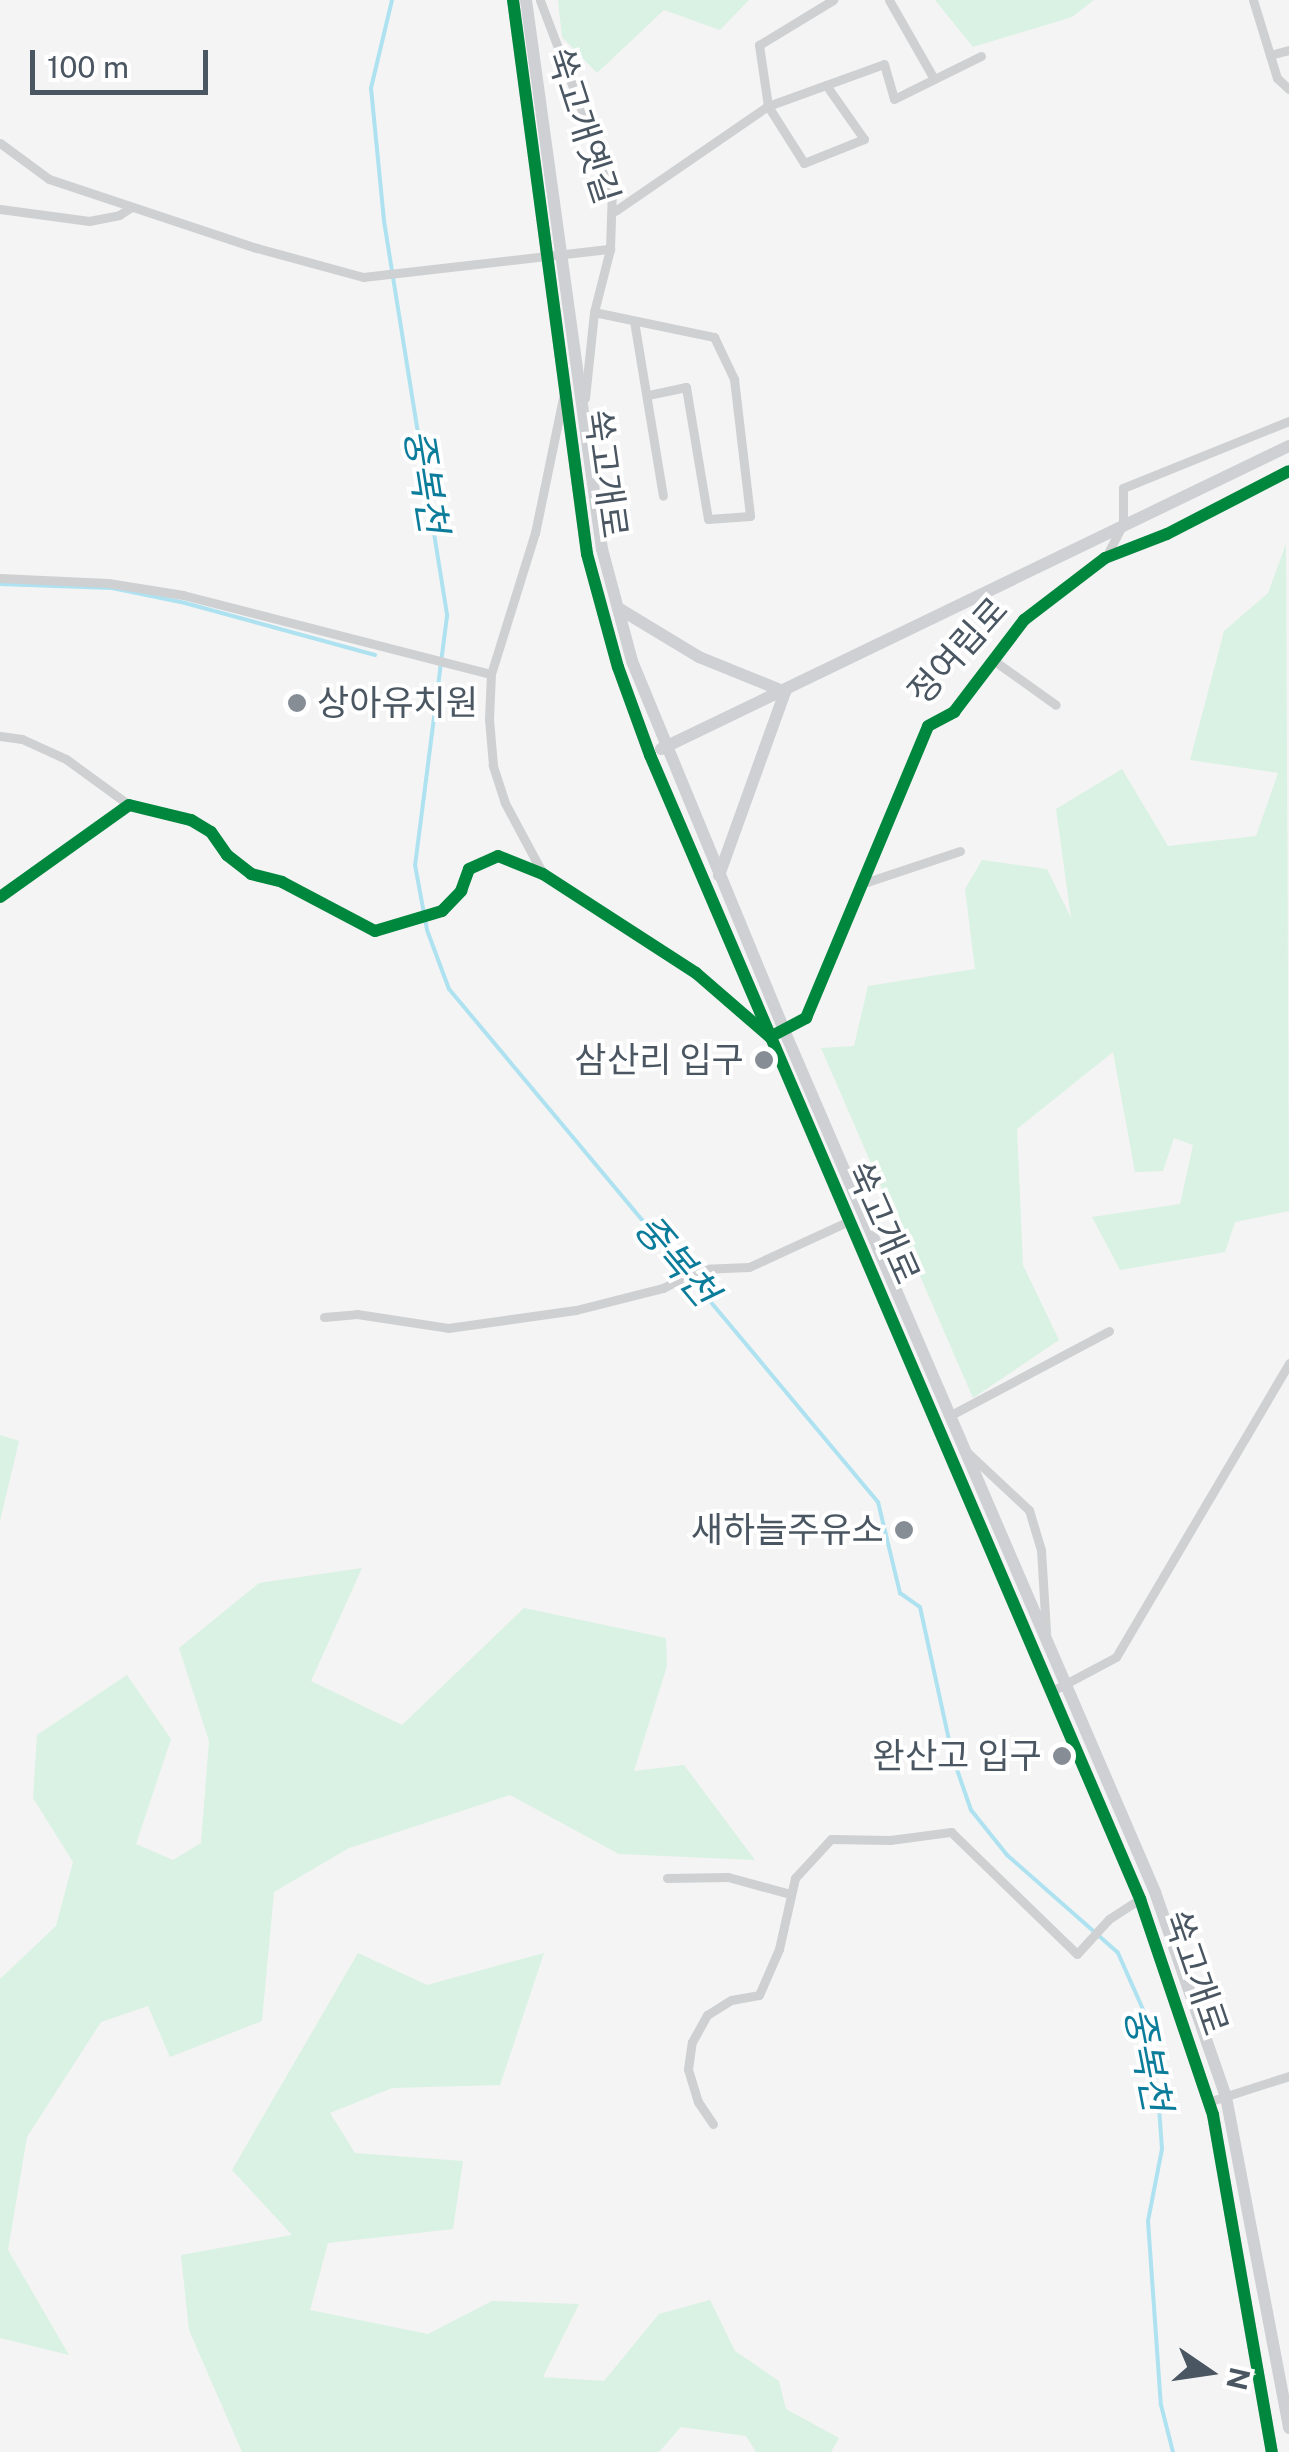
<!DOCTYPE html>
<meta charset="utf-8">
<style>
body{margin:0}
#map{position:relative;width:1289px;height:2452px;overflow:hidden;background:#f4f4f4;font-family:"Public Sans","Noto Sans KR",sans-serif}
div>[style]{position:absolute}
.green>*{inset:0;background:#d9f2e3}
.stream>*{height:4px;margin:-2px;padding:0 2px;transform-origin:2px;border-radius:2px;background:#aee2f0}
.street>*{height:9px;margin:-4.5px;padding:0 4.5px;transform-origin:4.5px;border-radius:4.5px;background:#ced0d2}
.secondary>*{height:12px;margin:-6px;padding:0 6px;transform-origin:6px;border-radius:6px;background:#ced0d4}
.cycleway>*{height:12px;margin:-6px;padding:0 6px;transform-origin:6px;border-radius:6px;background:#00873e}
.dots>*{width:28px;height:28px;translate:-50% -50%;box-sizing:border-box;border:5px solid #fff;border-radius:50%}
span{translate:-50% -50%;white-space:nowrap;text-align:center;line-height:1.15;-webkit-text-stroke:8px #fff;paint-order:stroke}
.street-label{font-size:35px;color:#4a5661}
.poi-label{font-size:35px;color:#4a5661}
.left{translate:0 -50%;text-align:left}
.right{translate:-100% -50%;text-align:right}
.water-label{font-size:38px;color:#0c7c9b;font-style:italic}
.north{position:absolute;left:1159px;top:2322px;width:100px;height:100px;-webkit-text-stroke:8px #fff;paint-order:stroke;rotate:103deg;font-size:28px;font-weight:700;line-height:40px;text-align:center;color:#4a5661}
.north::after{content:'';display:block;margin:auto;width:35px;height:45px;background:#4a5661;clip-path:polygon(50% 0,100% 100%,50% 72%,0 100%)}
.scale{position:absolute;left:30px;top:50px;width:178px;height:45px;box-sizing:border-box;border:5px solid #4a5661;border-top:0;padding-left:12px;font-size:30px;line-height:35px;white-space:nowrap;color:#4a5661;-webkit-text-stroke:8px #fff;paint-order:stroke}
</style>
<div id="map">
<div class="green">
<i style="clip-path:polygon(558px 0,749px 0,720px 30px,664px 10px,597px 73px,562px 37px)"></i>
<i style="clip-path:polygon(935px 0,1094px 0,1072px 17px,973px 47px)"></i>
<i style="clip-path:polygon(1286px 544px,1289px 1211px,1235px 1222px,1225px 1252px,1120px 1270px,1092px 1217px,1180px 1204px,1193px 1145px,1174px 1138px,1163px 1171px,1135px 1172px,1113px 1052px,1017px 1129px,1023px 1265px,1059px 1340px,973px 1398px,821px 1048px,854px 1046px,868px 986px,975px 969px,965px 889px,982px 860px,1047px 869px,1071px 918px,1056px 809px,1122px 769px,1168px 846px,1256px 836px,1278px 773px,1190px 760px,1224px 631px,1268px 593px)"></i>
<i style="clip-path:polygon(0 1435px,19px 1441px,0 1521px)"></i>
<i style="clip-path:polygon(362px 1568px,311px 1681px,402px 1725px,524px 1608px,666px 1638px,667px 1666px,634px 1771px,684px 1765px,755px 1860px,619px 1854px,510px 1795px,349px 1848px,274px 1892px,262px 2021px,170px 2057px,148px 2006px,101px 2022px,27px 2137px,8px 2250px,69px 2355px,0 2338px,0 1979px,56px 1926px,73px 1862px,33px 1798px,37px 1735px,127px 1675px,171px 1739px,136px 1844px,173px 1860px,201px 1843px,209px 1741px,179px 1648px,259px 1583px)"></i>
<i style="clip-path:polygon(358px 1953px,427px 1985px,544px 1953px,500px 2085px,392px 2088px,330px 2113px,355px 2153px,463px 2161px,453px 2229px,328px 2243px,310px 2310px,428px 2334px,492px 2301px,579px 2304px,543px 2377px,604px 2381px,659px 2314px,710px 2300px,735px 2351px,779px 2381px,786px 2409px,839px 2438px,831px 2452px,756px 2452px,746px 2436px,681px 2427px,659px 2452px,242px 2452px,189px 2330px,181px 2255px,292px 2235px,232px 2170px)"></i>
</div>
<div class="stream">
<i style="left:392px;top:0;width:90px;rotate:103.4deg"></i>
<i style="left:371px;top:88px;width:134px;rotate:84.4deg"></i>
<i style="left:384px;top:221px;width:400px;rotate:80.9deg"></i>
<i style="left:447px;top:616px;width:251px;rotate:97.3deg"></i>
<i style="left:415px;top:865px;width:66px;rotate:79.5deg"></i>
<i style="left:427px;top:930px;width:63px;rotate:69.6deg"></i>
<i style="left:449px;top:989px;width:669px;rotate:50.1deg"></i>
<i style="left:878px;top:1502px;width:94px;rotate:76.4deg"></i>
<i style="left:900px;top:1593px;width:24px;rotate:35deg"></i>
<i style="left:920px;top:1607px;width:155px;rotate:77.7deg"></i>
<i style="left:953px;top:1758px;width:55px;rotate:70.9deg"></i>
<i style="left:971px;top:1810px;width:58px;rotate:51.3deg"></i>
<i style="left:1007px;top:1855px;width:148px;rotate:41.4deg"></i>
<i style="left:1118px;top:1953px;width:67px;rotate:66.1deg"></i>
<i style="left:1145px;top:2014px;width:95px;rotate:81.5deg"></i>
<i style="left:1159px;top:2108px;width:41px;rotate:85.8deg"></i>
<i style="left:1162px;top:2149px;width:73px;rotate:101deg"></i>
<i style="left:1148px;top:2221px;width:184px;rotate:86deg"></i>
<i style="left:1161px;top:2405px;width:49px;rotate:75.7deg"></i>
<i style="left:0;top:584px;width:112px;rotate:2deg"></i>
<i style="left:112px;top:588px;width:75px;rotate:11.6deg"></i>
<i style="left:185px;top:603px;width:197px;rotate:15.3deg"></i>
</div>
<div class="street">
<i style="left:889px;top:0;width:91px;rotate:60.3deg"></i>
<i style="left:1253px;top:0;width:82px;rotate:72.9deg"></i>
<i style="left:1277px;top:78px;width:16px;rotate:43deg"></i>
<i style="left:1270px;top:55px;width:20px;rotate:-15deg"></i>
<i style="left:826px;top:85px;width:66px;rotate:54.9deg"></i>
<i style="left:864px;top:139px;width:65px;rotate:158.2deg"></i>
<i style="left:804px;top:163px;width:67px;rotate:-122.3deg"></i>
<i style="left:768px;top:106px;width:62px;rotate:-98.4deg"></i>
<i style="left:759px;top:45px;width:87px;rotate:-31.3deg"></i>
<i style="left:0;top:143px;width:61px;rotate:36.3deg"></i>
<i style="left:49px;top:179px;width:219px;rotate:18.4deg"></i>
<i style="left:257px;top:248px;width:110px;rotate:15.3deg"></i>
<i style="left:363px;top:277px;width:249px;rotate:-6.5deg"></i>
<i style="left:610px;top:249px;width:59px;rotate:-88.1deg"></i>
<i style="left:612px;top:190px;width:203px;rotate:-110.8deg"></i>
<i style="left:0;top:209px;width:90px;rotate:7.7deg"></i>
<i style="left:89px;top:221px;width:31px;rotate:-11deg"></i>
<i style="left:119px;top:215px;width:15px;rotate:-32deg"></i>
<i style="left:615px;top:211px;width:186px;rotate:-34.5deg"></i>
<i style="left:768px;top:106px;width:123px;rotate:-19.9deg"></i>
<i style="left:884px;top:64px;width:36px;rotate:74deg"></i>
<i style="left:894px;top:99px;width:97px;rotate:-26.3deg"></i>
<i style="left:594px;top:312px;width:123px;rotate:11.8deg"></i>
<i style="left:714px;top:337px;width:47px;rotate:64.5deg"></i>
<i style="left:734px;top:379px;width:138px;rotate:83.3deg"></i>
<i style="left:750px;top:516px;width:42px;rotate:175.9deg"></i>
<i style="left:708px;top:519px;width:134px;rotate:-99.5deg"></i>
<i style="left:686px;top:387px;width:38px;rotate:168deg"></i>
<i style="left:634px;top:321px;width:177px;rotate:80.6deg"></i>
<i style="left:585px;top:398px;width:86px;rotate:-84deg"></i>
<i style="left:594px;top:312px;width:65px;rotate:-75.7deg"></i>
<i style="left:1106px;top:557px;width:38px;rotate:-63deg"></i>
<i style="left:1123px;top:523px;width:35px;rotate:-90deg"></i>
<i style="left:1123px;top:488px;width:179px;rotate:-22deg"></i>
<i style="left:0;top:578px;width:108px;rotate:2.7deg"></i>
<i style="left:108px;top:583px;width:76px;rotate:9.1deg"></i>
<i style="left:183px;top:595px;width:318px;rotate:14.4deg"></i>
<i style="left:993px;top:660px;width:77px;rotate:35.5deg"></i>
<i style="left:0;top:736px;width:22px;rotate:8deg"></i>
<i style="left:22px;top:739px;width:48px;rotate:24.4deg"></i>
<i style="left:66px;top:759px;width:78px;rotate:36.1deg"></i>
<i style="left:543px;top:874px;width:81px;rotate:-118.2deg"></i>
<i style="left:505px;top:803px;width:40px;rotate:-108deg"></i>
<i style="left:493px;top:765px;width:46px;rotate:-95deg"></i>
<i style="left:489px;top:719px;width:45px;rotate:-87.5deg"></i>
<i style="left:491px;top:674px;width:148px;rotate:-72.7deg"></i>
<i style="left:535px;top:533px;width:138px;rotate:-78.3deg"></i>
<i style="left:867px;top:882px;width:98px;rotate:-18.4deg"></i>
<i style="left:0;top:897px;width:158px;rotate:-35.5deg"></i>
<i style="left:129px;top:805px;width:64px;rotate:13.6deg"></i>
<i style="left:191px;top:820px;width:23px;rotate:31deg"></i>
<i style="left:211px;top:832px;width:28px;rotate:55deg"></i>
<i style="left:227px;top:855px;width:31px;rotate:38deg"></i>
<i style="left:251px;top:874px;width:32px;rotate:14deg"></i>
<i style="left:282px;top:882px;width:105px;rotate:27.8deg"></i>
<i style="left:375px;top:931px;width:70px;rotate:-16.6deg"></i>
<i style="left:442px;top:911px;width:28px;rotate:-46deg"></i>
<i style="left:461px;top:891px;width:23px;rotate:-70deg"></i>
<i style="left:469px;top:869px;width:32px;rotate:-24deg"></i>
<i style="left:498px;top:856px;width:48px;rotate:21.8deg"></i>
<i style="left:543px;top:874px;width:182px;rotate:32.9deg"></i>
<i style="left:696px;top:973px;width:98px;rotate:40.9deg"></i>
<i style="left:770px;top:1037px;width:41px;rotate:-27.8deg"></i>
<i style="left:806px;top:1018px;width:316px;rotate:-67.3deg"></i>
<i style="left:928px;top:726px;width:30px;rotate:-28deg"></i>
<i style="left:954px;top:712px;width:116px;rotate:-52.7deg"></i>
<i style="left:1024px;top:620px;width:102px;rotate:-37.4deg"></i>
<i style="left:1105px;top:558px;width:66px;rotate:-21.2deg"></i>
<i style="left:1167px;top:534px;width:137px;rotate:-27.3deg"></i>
<i style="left:324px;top:1317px;width:33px;rotate:-5deg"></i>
<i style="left:357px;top:1314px;width:92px;rotate:8.7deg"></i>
<i style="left:448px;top:1328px;width:129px;rotate:-8deg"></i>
<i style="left:576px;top:1310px;width:90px;rotate:-14.2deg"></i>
<i style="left:663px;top:1288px;width:42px;rotate:-27.2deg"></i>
<i style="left:700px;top:1269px;width:49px;rotate:-2.3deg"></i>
<i style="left:749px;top:1267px;width:110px;rotate:-24.7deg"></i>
<i style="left:951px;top:1415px;width:179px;rotate:-28deg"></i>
<i style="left:968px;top:1453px;width:83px;rotate:43.1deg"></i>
<i style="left:1029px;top:1510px;width:42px;rotate:73.3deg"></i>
<i style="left:1041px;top:1550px;width:82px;rotate:86.5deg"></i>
<i style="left:1054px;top:1690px;width:70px;rotate:-28deg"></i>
<i style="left:1116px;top:1657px;width:341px;rotate:-59.5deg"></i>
<i style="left:667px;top:1878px;width:61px;rotate:-0.9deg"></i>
<i style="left:728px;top:1877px;width:64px;rotate:15.3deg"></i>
<i style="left:1208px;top:2102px;width:85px;rotate:-17.8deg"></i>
<i style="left:713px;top:2124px;width:27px;rotate:-124deg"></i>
<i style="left:698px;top:2102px;width:34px;rotate:-107deg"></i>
<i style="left:688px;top:2069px;width:27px;rotate:-82deg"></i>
<i style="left:692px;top:2042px;width:31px;rotate:-61deg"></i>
<i style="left:707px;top:2015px;width:28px;rotate:-32deg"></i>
<i style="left:731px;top:2000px;width:28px;rotate:-10deg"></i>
<i style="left:759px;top:1995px;width:50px;rotate:-66.5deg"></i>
<i style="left:779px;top:1949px;width:73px;rotate:-77.3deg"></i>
<i style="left:795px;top:1878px;width:53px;rotate:-47.3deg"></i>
<i style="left:831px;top:1839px;width:59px;rotate:1deg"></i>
<i style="left:890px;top:1840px;width:62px;rotate:-7.5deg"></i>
<i style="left:951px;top:1832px;width:175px;rotate:44.1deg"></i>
<i style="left:1077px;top:1954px;width:47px;rotate:-47.6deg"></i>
<i style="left:1109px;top:1919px;width:37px;rotate:-33deg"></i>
</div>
<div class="secondary">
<i style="left:513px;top:0;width:559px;rotate:82.39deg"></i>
<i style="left:587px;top:554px;width:117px;rotate:74.7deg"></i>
<i style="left:618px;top:667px;width:94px;rotate:70deg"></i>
<i style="left:650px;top:755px;width:1245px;rotate:66.81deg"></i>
<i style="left:1140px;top:1899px;width:228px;rotate:71.3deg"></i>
<i style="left:1213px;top:2115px;width:342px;rotate:80.1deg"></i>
<i style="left:526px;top:0;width:554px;rotate:82.12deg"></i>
<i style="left:602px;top:549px;width:116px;rotate:75deg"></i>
<i style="left:632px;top:661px;width:399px;rotate:67.6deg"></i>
<i style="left:784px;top:1030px;width:938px;rotate:66.71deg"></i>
<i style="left:1155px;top:1892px;width:217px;rotate:70.9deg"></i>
<i style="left:1226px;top:2097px;width:337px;rotate:79.2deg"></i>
<i style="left:618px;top:608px;width:95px;rotate:31.2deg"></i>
<i style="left:699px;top:657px;width:93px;rotate:22.1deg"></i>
<i style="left:785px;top:692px;width:195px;rotate:109.8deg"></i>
<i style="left:661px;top:749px;width:697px;rotate:-25.76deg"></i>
</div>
<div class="cycleway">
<i style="left:513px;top:0;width:559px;rotate:82.39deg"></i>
<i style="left:587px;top:554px;width:117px;rotate:74.7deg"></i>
<i style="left:618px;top:667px;width:94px;rotate:70deg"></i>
<i style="left:650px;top:755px;width:1245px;rotate:66.81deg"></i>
<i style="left:1140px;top:1899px;width:228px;rotate:71.3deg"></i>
<i style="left:1213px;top:2115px;width:342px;rotate:80.1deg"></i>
<i style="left:0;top:897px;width:158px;rotate:-35.5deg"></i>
<i style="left:129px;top:805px;width:64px;rotate:13.6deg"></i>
<i style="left:191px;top:820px;width:23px;rotate:31deg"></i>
<i style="left:211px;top:832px;width:28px;rotate:55deg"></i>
<i style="left:227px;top:855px;width:31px;rotate:38deg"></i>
<i style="left:251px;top:874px;width:32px;rotate:14deg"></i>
<i style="left:282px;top:882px;width:105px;rotate:27.8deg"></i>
<i style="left:375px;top:931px;width:70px;rotate:-16.6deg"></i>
<i style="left:442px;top:911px;width:28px;rotate:-46deg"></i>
<i style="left:461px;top:891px;width:23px;rotate:-70deg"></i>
<i style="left:469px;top:869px;width:32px;rotate:-24deg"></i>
<i style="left:498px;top:856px;width:48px;rotate:21.8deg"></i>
<i style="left:543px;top:874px;width:182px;rotate:32.9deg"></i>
<i style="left:696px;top:973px;width:98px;rotate:40.9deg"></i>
<i style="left:770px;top:1037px;width:41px;rotate:-27.8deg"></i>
<i style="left:806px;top:1018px;width:316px;rotate:-67.3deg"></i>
<i style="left:928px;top:726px;width:30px;rotate:-28deg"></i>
<i style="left:954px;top:712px;width:116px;rotate:-52.7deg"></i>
<i style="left:1024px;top:620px;width:102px;rotate:-37.4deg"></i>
<i style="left:1105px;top:558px;width:66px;rotate:-21.2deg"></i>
<i style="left:1167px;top:534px;width:137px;rotate:-27.3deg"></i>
</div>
<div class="dots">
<i style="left:297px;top:703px;background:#868d94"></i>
<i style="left:764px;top:1060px;background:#868d94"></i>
<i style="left:904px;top:1530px;background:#868d94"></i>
<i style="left:1062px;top:1756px;background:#868d94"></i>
</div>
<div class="street-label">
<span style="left:583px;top:126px;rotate:72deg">쑥고개옛길</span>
<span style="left:606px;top:474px;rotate:82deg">쑥고개로</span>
<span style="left:958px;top:651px;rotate:-48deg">정여립로</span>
<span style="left:883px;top:1223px;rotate:66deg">쑥고개로</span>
<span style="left:1196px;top:1973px;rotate:71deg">쑥고개로</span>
</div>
<div class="poi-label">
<span class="left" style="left:317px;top:703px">상아유치원</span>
<span class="right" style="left:744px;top:1060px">삼산리 입구</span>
<span class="right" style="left:884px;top:1530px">새하늘주유소</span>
<span class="right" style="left:1042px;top:1756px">완산고 입구</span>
</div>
<div class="water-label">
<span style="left:426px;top:481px;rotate:81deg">중복천</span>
<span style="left:676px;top:1260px;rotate:50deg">중복천</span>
<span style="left:1148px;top:2059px;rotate:79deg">중복천</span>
</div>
<div class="north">N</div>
<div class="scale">100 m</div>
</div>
